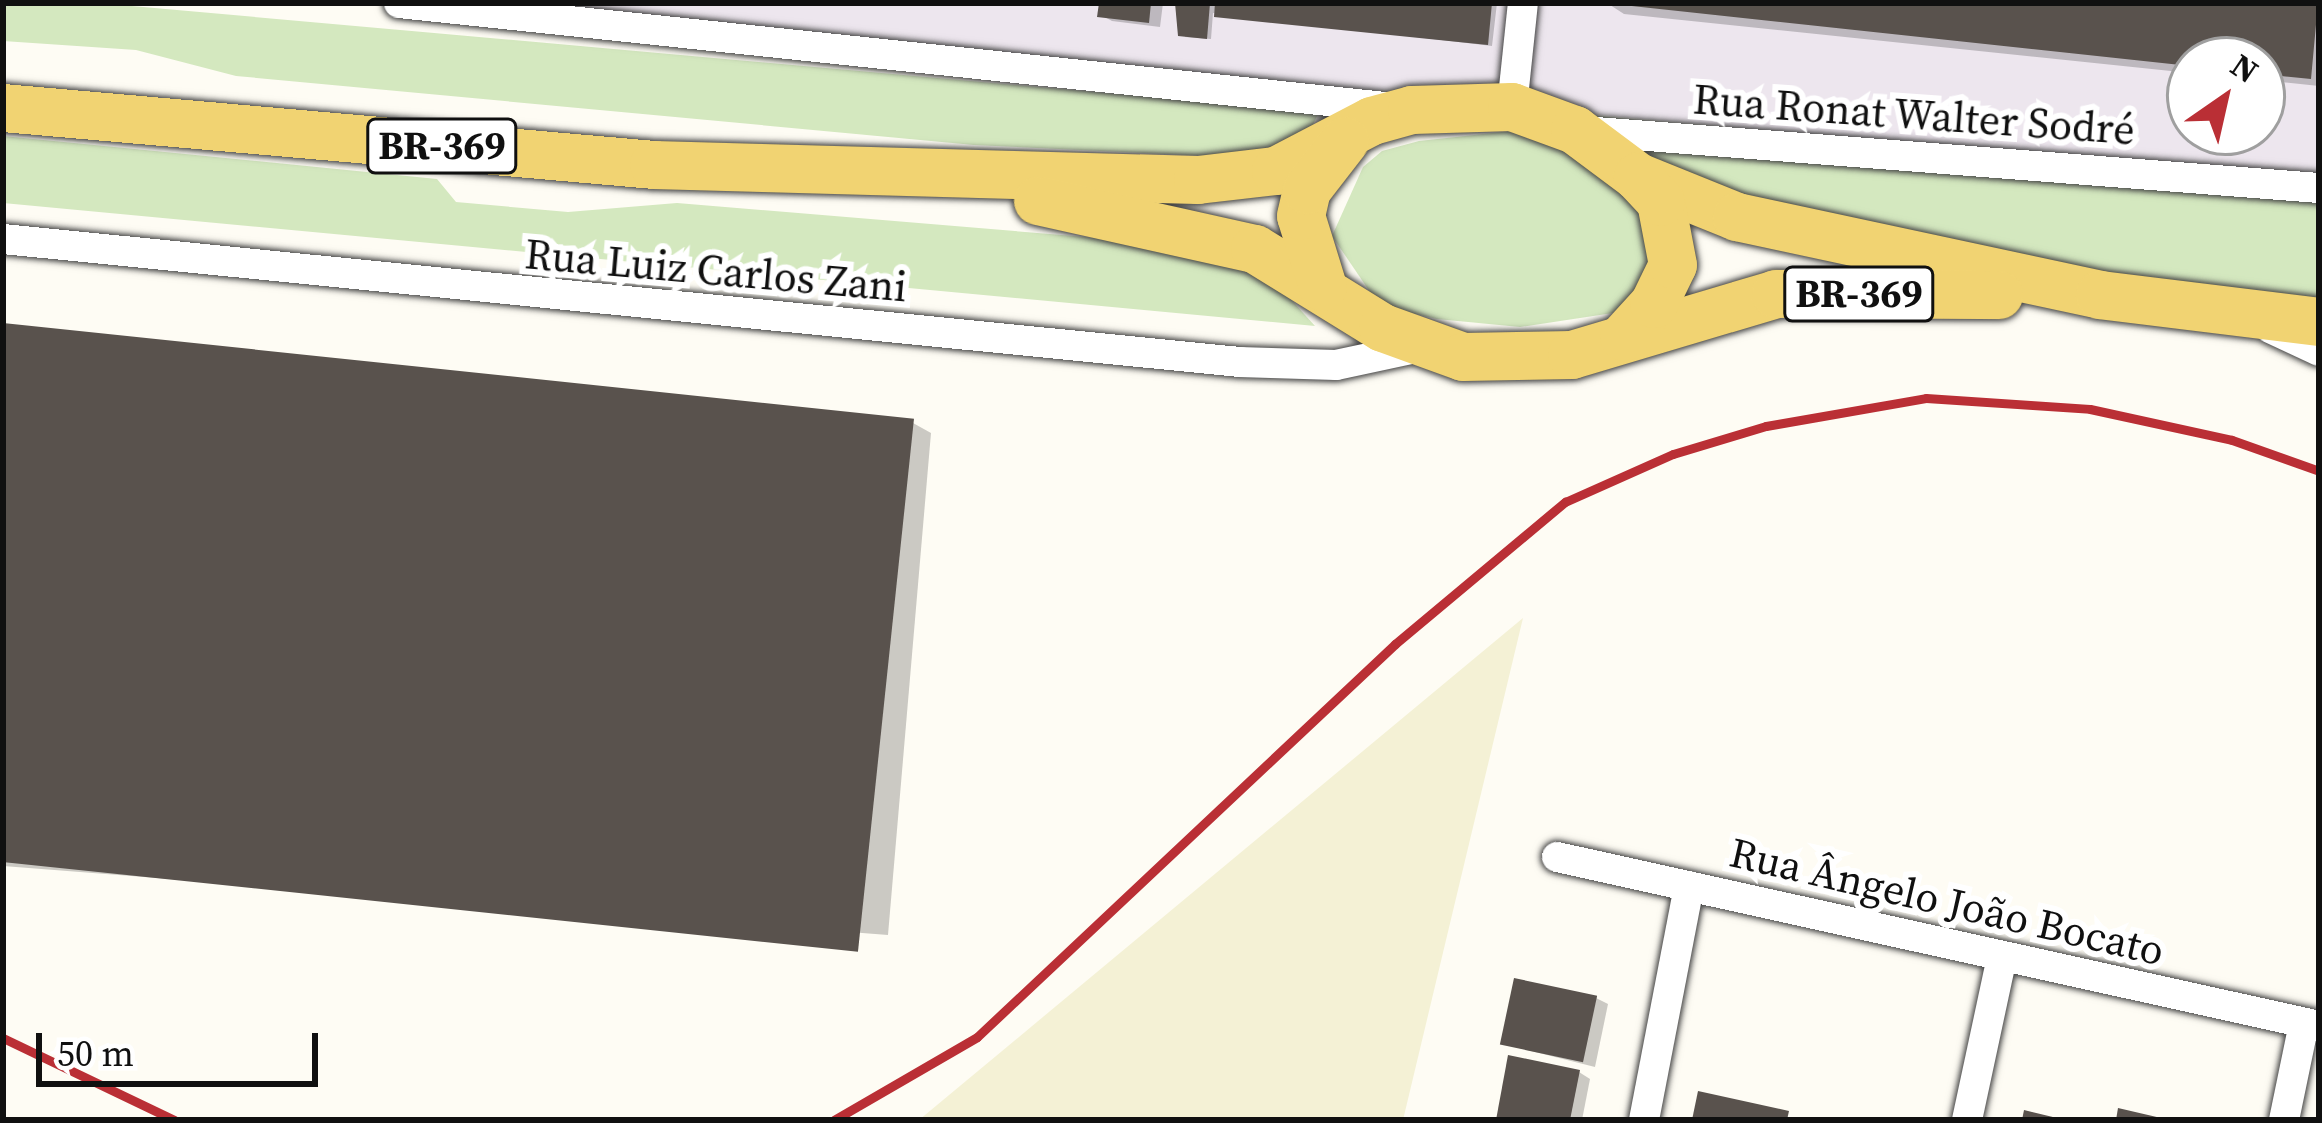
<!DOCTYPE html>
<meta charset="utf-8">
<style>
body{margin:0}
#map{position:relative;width:2322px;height:1123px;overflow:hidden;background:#fefcf4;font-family:"Source Serif 4",serif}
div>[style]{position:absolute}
.industrial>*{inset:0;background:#ede6ee}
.farmland>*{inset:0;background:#f4f1d5}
.green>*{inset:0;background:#d4e8bf}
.shadow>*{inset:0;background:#0003}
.building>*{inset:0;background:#59524d;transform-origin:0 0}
.roads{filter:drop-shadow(0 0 3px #434343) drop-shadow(0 0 3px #434343)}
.street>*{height:30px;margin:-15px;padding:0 15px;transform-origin:15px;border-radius:15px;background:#fff}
.primary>*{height:48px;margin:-24px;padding:0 24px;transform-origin:24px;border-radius:24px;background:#f1d372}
.rail>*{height:9px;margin:-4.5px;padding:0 4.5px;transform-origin:4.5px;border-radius:4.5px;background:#ba2f35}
span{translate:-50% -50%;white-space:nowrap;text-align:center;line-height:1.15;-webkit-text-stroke:12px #fff;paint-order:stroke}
.shield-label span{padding:3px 9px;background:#fff;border:3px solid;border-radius:9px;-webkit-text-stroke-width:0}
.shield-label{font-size:39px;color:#101010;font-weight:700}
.street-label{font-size:42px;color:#101010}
.frame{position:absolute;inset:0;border:6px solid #101010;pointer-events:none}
.north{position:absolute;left:2166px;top:36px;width:120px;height:120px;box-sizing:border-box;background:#fff;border:3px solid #9f9f9f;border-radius:50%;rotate:34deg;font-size:33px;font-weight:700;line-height:48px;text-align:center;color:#101010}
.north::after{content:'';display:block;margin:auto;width:42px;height:54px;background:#ba2f35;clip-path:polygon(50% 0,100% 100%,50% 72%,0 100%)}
.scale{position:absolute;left:36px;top:1033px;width:282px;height:54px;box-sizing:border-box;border:6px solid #101010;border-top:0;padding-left:15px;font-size:36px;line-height:42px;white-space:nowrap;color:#101010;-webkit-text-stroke:9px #fff;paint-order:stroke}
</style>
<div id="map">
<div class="industrial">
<i style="clip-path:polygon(evenodd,422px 3px,2319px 3px,2319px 181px,1512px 107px,422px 3px,2190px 60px,2262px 60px,2262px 132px,2190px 132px,2190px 60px)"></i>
</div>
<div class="farmland">
<i style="clip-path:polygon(1523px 618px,1403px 1120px,919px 1120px)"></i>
</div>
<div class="green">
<i style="clip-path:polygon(3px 3px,98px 3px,1319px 112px,1305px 141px,1273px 159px,974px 145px,236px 76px,136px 50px,3px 41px)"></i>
<i style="clip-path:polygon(1512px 107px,2319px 191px,2319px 314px,1752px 212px)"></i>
<i style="clip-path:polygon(1511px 131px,1537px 135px,1643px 197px,1656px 261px,1635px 296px,1613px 313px,1520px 327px,1437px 319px,1393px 309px,1372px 295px,1332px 236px,1363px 167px,1382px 151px,1419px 141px)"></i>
<i style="clip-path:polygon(3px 136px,437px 179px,456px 202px,568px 212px,677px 203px,1183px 245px,1258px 263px,1315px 326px,3px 203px)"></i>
</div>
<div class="shadow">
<i style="clip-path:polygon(1102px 3px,1163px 3px,1160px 27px,1112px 21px,1101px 15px)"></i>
<i style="clip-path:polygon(1182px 3px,1497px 3px,1492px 46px,1213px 13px,1211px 39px,1185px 37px)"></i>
<i style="clip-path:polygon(1607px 3px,2319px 3px,2319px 86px,2262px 80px,2262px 60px,2190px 60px,2190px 73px,1624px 14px)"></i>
<i style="clip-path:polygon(3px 326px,913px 423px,931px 433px,888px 935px,3px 866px)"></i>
<i style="clip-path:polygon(1596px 998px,1608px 1004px,1595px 1067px,1503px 1044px)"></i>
<i style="clip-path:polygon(1579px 1072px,1590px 1079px,1582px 1120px,1502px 1120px)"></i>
</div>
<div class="building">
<i style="clip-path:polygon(1099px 3px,1151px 3px,1149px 23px,1097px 17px)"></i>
<i style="clip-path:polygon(1175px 3px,1210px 3px,1207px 39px,1178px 36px)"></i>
<i style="clip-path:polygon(1215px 3px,1492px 3px,1488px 45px,1214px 17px)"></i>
<i style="clip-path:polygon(1604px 3px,2318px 3px,2311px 79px,2262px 74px,2262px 60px,2190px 60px,2190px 66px)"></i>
<i style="left:3px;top:323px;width:916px;height:536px;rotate:6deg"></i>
<i style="left:1514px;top:978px;width:85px;height:68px;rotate:12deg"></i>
<i style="clip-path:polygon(1508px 1055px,1580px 1070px,1570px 1120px,1496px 1120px)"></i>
<i style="clip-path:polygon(1698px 1091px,1789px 1111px,1787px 1120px,1692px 1120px)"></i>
<i style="clip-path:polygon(2118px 1108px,2161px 1118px,2161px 1120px,2116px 1120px)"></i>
<i style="clip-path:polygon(2024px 1110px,2057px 1118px,2057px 1120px,2022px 1120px)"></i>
</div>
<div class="roads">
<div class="street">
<i style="left:399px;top:3px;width:1001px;rotate:6.02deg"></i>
<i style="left:1512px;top:107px;width:105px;rotate:-84deg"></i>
<i style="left:1583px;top:131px;width:738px;rotate:4.43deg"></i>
<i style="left:3px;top:239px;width:1242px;rotate:5.68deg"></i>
<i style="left:1239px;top:362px;width:97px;rotate:1.8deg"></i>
<i style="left:1336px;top:365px;width:87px;rotate:-12deg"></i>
<i style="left:2270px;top:328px;width:54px;rotate:25.1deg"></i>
<i style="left:1557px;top:857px;width:781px;rotate:12.5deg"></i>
<i style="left:1644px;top:1120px;width:238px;rotate:-79.1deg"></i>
<i style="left:1967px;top:1120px;width:167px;rotate:-77.9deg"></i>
<i style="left:2284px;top:1120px;width:99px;rotate:-78.3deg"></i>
</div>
<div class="primary">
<i style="left:3px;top:108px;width:653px;rotate:5deg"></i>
<i style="left:654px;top:165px;width:544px;rotate:1.58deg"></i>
<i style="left:1198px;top:180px;width:79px;rotate:-6.6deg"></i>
<i style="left:1276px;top:171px;width:108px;rotate:-27.5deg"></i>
<i style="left:1372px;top:121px;width:41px;rotate:-15.4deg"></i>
<i style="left:1412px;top:110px;width:100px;rotate:-1.7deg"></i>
<i style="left:1512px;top:107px;width:67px;rotate:20.1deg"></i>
<i style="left:1575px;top:130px;width:79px;rotate:36.7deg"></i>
<i style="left:1638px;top:177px;width:107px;rotate:22deg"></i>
<i style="left:1737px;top:217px;width:371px;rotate:12.1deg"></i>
<i style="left:2100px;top:295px;width:221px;rotate:7deg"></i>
<i style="left:1038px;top:201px;width:222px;rotate:12.5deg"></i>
<i style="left:1255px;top:249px;width:150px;rotate:31.7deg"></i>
<i style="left:1383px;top:328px;width:85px;rotate:19.9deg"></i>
<i style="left:1463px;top:357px;width:109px;rotate:-1.1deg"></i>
<i style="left:1572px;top:355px;width:213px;rotate:-16.6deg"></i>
<i style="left:1776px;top:294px;width:223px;rotate:0.3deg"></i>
<i style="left:1323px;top:287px;width:74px;rotate:-107.2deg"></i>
<i style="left:1301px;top:216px;width:27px;rotate:-77deg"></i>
<i style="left:1307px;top:190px;width:62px;rotate:-52.2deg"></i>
<i style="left:1624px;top:337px;width:45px;rotate:-47.7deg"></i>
<i style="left:1654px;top:304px;width:43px;rotate:-64deg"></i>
<i style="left:1673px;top:265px;width:64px;rotate:-100.8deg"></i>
<i style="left:1661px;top:202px;width:34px;rotate:-133deg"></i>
</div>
</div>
<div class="rail">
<i style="left:3px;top:1038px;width:190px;rotate:25.6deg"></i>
<i style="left:834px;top:1120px;width:165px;rotate:-30.1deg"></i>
<i style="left:977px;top:1037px;width:574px;rotate:-43.23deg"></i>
<i style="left:1395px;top:644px;width:222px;rotate:-39.9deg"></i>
<i style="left:1565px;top:502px;width:118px;rotate:-24deg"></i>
<i style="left:1673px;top:454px;width:97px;rotate:-16.8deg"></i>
<i style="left:1766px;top:426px;width:162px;rotate:-9.9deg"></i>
<i style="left:1926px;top:398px;width:164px;rotate:3.8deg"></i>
<i style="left:2090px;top:409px;width:145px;rotate:12.3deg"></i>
<i style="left:2232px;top:440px;width:92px;rotate:19.6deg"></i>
</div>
<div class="shield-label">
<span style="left:442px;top:146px">BR-369</span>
<span style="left:1859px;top:294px">BR-369</span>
</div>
<div class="street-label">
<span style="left:1914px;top:114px;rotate:4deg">Rua Ronat Walter Sodré</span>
<span style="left:716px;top:270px;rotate:5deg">Rua Luiz Carlos Zani</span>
<span style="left:1947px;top:901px;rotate:13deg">Rua Ângelo João Bocato</span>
</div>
<div class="frame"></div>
<div class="north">N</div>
<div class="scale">50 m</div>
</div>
